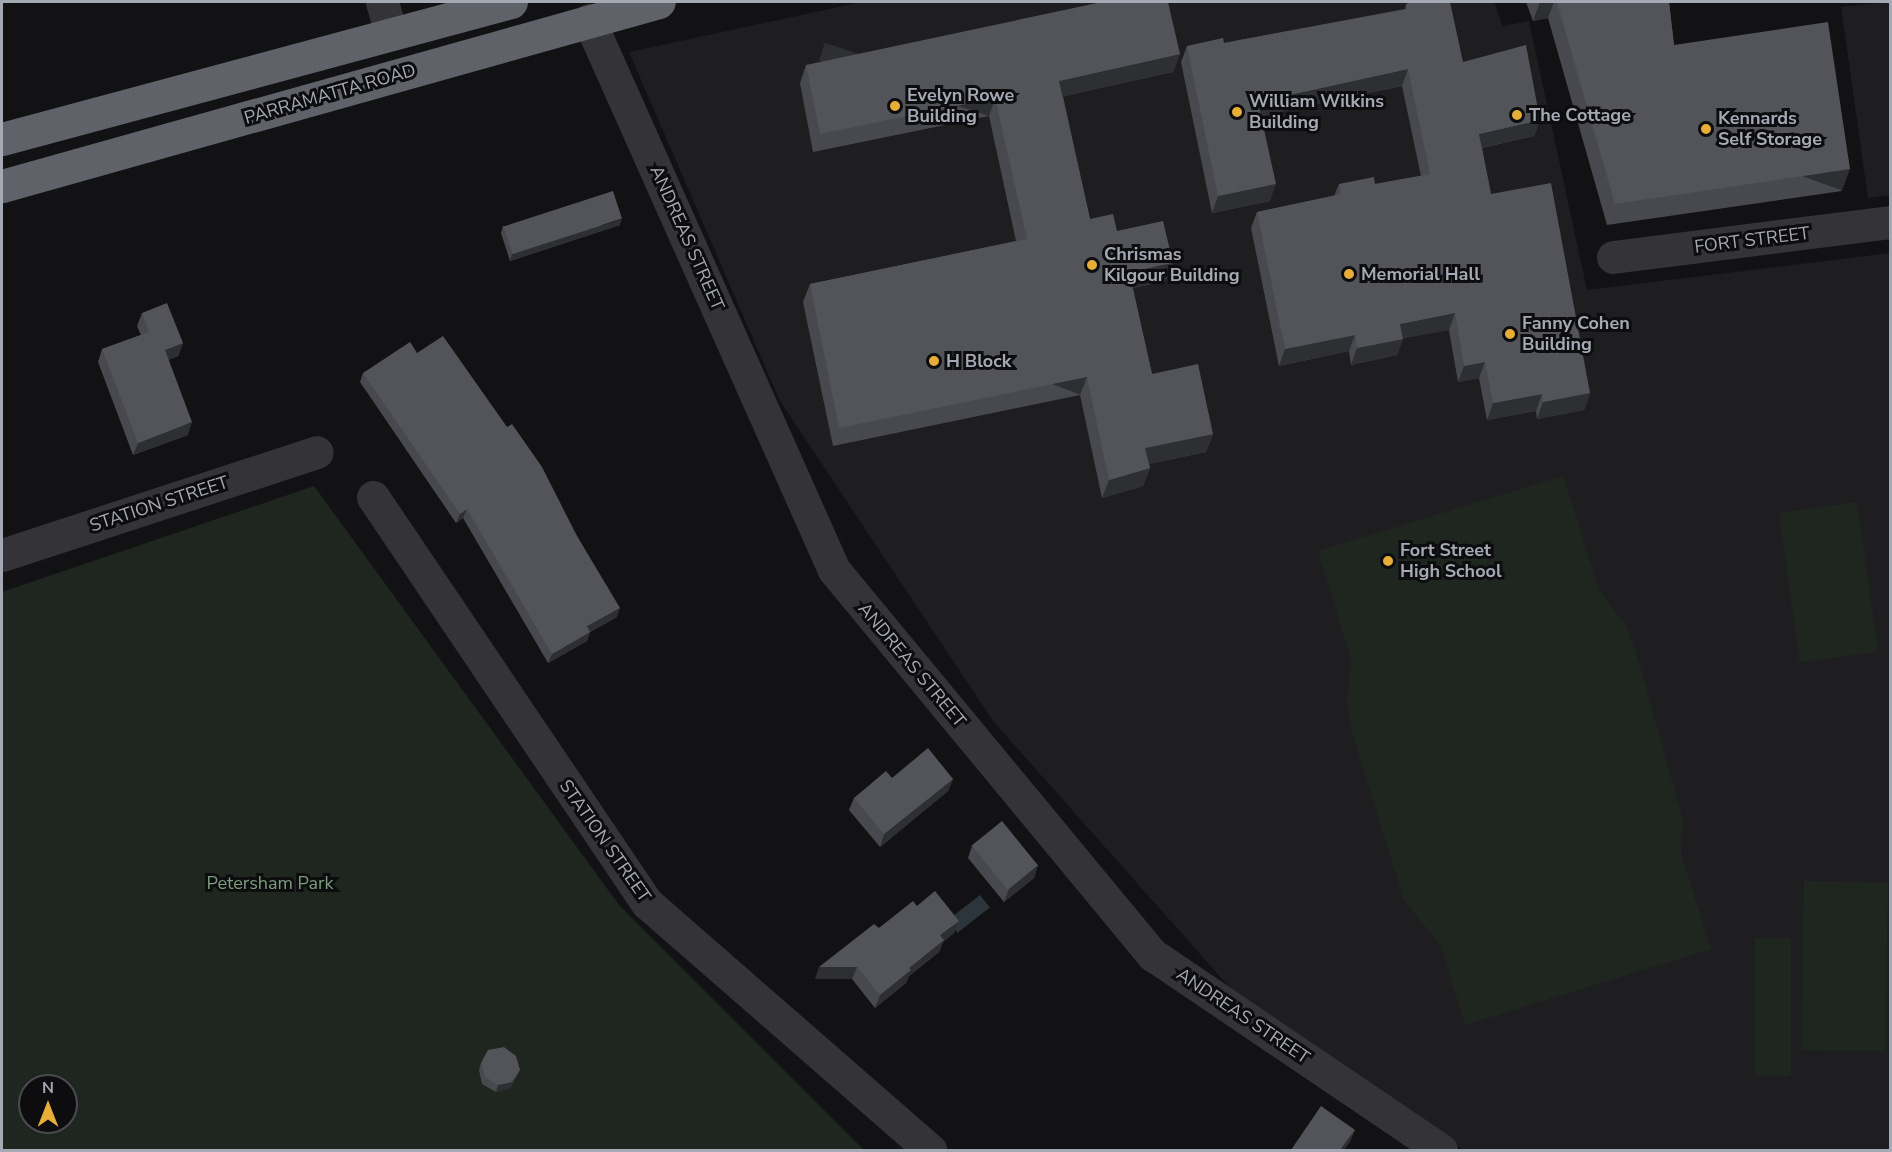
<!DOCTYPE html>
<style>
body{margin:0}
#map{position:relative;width:1892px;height:1152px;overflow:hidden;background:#121214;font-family:"Nunito Sans",sans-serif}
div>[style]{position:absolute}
.built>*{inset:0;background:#1e1e21}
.green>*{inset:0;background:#1f2620;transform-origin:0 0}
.water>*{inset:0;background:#2c353c;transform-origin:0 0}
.minor>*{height:33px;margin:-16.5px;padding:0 16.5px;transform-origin:16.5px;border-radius:16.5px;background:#343438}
.highway>*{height:33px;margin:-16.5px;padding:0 16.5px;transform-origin:16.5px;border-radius:16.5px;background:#606269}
.wall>*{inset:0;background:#48494f}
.shaded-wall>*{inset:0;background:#2e2f33;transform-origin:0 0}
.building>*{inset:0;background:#525459;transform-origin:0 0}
.dots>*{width:16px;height:16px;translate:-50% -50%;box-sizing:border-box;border:3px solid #0d0d0f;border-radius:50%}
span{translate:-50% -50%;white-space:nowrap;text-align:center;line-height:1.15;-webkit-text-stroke:6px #0d0d0f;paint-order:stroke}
.street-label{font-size:18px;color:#a5a9b3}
.poi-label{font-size:18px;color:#a5a9b3;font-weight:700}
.left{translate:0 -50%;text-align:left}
.park-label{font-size:18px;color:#7d9d7f}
.frame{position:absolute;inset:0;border:3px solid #a5a9b3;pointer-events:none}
.north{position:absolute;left:18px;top:1074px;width:60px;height:60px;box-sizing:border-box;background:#0d0d0f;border:2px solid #4a4b51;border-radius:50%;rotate:0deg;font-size:16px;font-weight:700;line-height:24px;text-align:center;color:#a5a9b3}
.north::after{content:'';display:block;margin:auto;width:21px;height:27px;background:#e6ae38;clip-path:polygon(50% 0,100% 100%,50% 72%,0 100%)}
</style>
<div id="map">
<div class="built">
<i style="clip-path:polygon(862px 2px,1494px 2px,1503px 26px,1529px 21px,1587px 290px,1890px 253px,1890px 1150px,1464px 1150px,1263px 1025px,993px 721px,780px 401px,629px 52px)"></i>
<i style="clip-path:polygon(1890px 2px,1890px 195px,1868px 198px,1841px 7px)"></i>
</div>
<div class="green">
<i style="clip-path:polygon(1563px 476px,1599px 590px,1626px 626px,1636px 652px,1683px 820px,1681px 854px,1711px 949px,1465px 1025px,1441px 946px,1404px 900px,1352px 733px,1347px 703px,1351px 659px,1318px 551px)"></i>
<i style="clip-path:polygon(evenodd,314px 486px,619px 905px,864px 1150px,2px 1150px,2px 592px,314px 486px,30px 1086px,66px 1086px,66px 1122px,30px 1122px,30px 1086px)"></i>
<i style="left:1857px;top:502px;width:151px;height:79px;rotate:82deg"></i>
<i style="left:1804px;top:881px;width:84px;height:169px;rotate:1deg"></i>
<i style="left:1755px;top:938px;width:36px;height:138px"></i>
</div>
<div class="water">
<i style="left:980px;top:895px;width:16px;height:41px;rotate:52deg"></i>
</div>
<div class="minor">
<i style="left:382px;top:2px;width:33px;rotate:74deg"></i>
<i style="left:589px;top:20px;width:602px;rotate:65.99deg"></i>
<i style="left:834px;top:570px;width:500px;rotate:50.4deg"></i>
<i style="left:1153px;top:955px;width:348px;rotate:34.1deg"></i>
<i style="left:1613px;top:257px;width:279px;rotate:-7.2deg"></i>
<i style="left:373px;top:497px;width:490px;rotate:56deg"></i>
<i style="left:647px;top:903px;width:376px;rotate:41.1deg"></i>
<i style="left:2px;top:555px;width:331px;rotate:-18.1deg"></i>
</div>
<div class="highway">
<i style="left:2px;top:139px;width:527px;rotate:-15.06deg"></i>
<i style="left:2px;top:186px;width:682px;rotate:-15.65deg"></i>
</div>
<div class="wall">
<i style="clip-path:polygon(1526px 2px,1669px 2px,1674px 45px,1842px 191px,1607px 225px,1548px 18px,1533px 21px)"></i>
<i style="clip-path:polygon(1406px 4px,1463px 62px,1540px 120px,1534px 136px,1482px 148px,1491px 194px,1590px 393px,1584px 410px,1537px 419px,1536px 411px,1487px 420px,1479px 378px,1458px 382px,1449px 330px,1403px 338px,1397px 355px,1351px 365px,1349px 351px,1279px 366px,1251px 228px,1257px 212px,1334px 196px,1339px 184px,1375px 184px,1421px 176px,1402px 86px,1261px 116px,1270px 201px,1212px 213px,1181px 62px,1187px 46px,1224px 43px,1405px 9px)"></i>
<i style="clip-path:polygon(1180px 54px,1173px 72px,1063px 96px,1090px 219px,1117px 231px,1166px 281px,1133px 288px,1152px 374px,1213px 434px,1206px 452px,1149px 464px,1150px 468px,1143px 486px,1102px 498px,1080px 395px,833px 446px,803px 302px,810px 284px,1016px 241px,989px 116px,813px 152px,800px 83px,806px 65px)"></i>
<i style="clip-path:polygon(620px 225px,510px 261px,501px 233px,503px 226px)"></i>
<i style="clip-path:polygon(142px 313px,183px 343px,178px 356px,168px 360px,188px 435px,133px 455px,98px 362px,102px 349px,141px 335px,137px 326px)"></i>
<i style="clip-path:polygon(417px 353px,577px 536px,617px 617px,590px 632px,587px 641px,548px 663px,463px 518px,456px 523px,360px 382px,363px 373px)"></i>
<i style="clip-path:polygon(892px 778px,953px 779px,948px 791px,880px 847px,849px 810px,854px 798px)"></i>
<i style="clip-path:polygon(972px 846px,1038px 865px,1034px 878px,1004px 902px,968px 858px)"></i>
<i style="clip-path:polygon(917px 906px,959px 921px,954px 933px,943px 942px,939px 952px,909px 976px,906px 983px,875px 1008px,852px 979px,815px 979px,879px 928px)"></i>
<i style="clip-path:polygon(481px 1063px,517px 1076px,510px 1088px,496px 1092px,482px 1084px,479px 1070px)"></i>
</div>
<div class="shaded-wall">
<i style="clip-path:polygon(1540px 2px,1554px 2px,1548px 18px,1533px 21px)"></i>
<i style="clip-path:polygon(1180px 54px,1173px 72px,1053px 99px,1059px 81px)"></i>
<i style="clip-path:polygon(1408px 69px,1402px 86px,1252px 118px,1258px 102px)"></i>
<i style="left:995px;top:98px;width:19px;height:179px;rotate:108deg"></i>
<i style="clip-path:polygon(1540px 120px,1534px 136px,1473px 150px,1479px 134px)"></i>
<i style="left:1850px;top:169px;width:23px;height:238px;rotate:110deg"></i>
<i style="clip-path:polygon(1276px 184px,1270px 201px,1212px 213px,1218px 196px)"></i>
<i style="clip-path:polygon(622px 219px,620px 225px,510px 261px,512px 254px)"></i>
<i style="clip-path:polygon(1173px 263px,1166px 281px,1123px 290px,1129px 272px)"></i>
<i style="clip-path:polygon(1455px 313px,1449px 330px,1394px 340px,1400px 324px)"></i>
<i style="clip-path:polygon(1355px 335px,1349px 351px,1279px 366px,1285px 349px)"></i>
<i style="clip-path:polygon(1403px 339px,1397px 355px,1351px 365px,1357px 348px)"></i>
<i style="clip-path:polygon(183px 343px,178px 356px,160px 363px,165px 350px)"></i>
<i style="clip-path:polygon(1485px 362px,1479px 378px,1458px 382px,1464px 366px)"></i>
<i style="left:1087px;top:377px;width:19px;height:253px;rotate:111deg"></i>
<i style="clip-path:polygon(1590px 393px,1584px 410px,1537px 419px,1543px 402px)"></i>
<i style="clip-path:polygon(1542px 394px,1536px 411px,1487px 420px,1493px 403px)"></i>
<i style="clip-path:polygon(192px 422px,188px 435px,133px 455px,138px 443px)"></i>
<i style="clip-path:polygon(1213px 434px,1206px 452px,1139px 466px,1145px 448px)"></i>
<i style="clip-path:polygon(1150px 468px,1143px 486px,1102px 498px,1109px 480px)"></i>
<i style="clip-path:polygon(467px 509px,463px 518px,456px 523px,460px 514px)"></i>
<i style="clip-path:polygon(620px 608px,617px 617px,583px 635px,587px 626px)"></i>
<i style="clip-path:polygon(590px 632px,587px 641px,548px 663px,552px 654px)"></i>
<i style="clip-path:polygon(953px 779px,948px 791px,880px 847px,884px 834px)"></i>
<i style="clip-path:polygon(1038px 865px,1034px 878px,1004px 902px,1009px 889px)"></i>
<i style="clip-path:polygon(959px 921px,954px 933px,943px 942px,939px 952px,909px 976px,906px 983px,875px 1008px,880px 995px,940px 935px)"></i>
<i style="clip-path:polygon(819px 967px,857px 967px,852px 979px,815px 979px)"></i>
<i style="clip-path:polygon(520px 1070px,517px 1076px,510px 1088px,496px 1092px,498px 1085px)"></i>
<i style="clip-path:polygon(1355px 1130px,1350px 1142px,1344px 1150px,1340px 1150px)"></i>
</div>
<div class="building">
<i style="clip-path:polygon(1102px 2px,1168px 2px,1180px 54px,1059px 81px,1090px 219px,1113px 214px,1117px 231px,1163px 221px,1173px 263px,1129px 272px,1152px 374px,1198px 364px,1213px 434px,1145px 448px,1150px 468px,1109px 480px,1087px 377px,839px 428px,810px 284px,1027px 239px,995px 98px,820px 134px,806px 65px)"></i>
<i style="clip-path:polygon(1413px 2px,1450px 2px,1463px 62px,1526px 45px,1540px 120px,1479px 134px,1491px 194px,1551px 183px,1590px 393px,1543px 402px,1542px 394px,1493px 403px,1485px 362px,1464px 366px,1455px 313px,1400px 324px,1403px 339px,1357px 348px,1355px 335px,1285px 349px,1257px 212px,1341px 194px,1339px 184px,1374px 177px,1375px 184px,1430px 174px,1408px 69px,1258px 102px,1276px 184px,1218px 196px,1187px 46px,1223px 38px,1224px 43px,1407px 9px,1406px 4px)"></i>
<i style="clip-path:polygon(1557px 2px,1669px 2px,1674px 45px,1828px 22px,1850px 169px,1615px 204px)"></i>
<i style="left:613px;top:191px;width:29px;height:115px;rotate:72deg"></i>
<i style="clip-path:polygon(167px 303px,183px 343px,165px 350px,192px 422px,138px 443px,102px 349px,149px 332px,142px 313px)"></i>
<i style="clip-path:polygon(443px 336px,507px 427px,512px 424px,542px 467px,577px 536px,620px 608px,587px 626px,590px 632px,552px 654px,467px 509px,460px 514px,363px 373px,410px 342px,417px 353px)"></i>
<i style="clip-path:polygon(928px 748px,953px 779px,884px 834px,854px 798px,886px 771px,892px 778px)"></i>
<i style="left:1002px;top:821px;width:57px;height:39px;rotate:51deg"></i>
<i style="clip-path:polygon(935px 891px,959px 921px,940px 935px,944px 940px,909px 968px,911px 970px,880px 995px,857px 967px,819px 967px,874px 924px,879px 928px,913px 901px,917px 906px)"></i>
<i style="clip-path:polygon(504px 1047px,516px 1056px,520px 1070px,512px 1082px,498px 1085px,485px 1077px,481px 1063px,488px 1050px)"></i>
<i style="clip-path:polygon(1321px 1106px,1355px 1130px,1340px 1150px,1291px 1150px)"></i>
</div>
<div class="dots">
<i style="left:895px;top:106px;background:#e6ae38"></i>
<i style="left:1237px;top:112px;background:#e6ae38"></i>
<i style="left:1517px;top:115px;background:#e6ae38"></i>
<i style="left:1706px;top:129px;background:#e6ae38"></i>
<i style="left:1092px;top:265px;background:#e6ae38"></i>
<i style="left:1349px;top:274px;background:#e6ae38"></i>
<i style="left:1510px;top:334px;background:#e6ae38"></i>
<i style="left:934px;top:361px;background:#e6ae38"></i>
<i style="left:1388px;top:561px;background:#e6ae38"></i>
</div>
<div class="street-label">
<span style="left:330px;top:94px;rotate:-16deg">PARRAMATTA ROAD</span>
<span style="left:687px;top:238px;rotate:66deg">ANDREAS STREET</span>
<span style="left:1752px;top:240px;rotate:-7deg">FORT STREET</span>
<span style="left:159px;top:504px;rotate:-18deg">STATION STREET</span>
<span style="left:912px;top:665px;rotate:50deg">ANDREAS STREET</span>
<span style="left:605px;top:841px;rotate:55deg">STATION STREET</span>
<span style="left:1243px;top:1016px;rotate:34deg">ANDREAS STREET</span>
</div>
<div class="poi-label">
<span class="left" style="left:907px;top:106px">Evelyn Rowe<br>Building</span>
<span class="left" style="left:1249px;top:112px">William Wilkins<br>Building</span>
<span class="left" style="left:1529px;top:115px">The Cottage</span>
<span class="left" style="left:1718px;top:129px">Kennards<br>Self Storage</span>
<span class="left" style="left:1104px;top:265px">Chrismas<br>Kilgour Building</span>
<span class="left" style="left:1361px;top:274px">Memorial Hall</span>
<span class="left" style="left:1522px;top:334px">Fanny Cohen<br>Building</span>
<span class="left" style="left:946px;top:361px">H Block</span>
<span class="left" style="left:1400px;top:561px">Fort Street<br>High School</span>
</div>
<div class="park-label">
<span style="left:270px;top:883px">Petersham Park</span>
</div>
<div class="frame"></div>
<div class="north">N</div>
</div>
